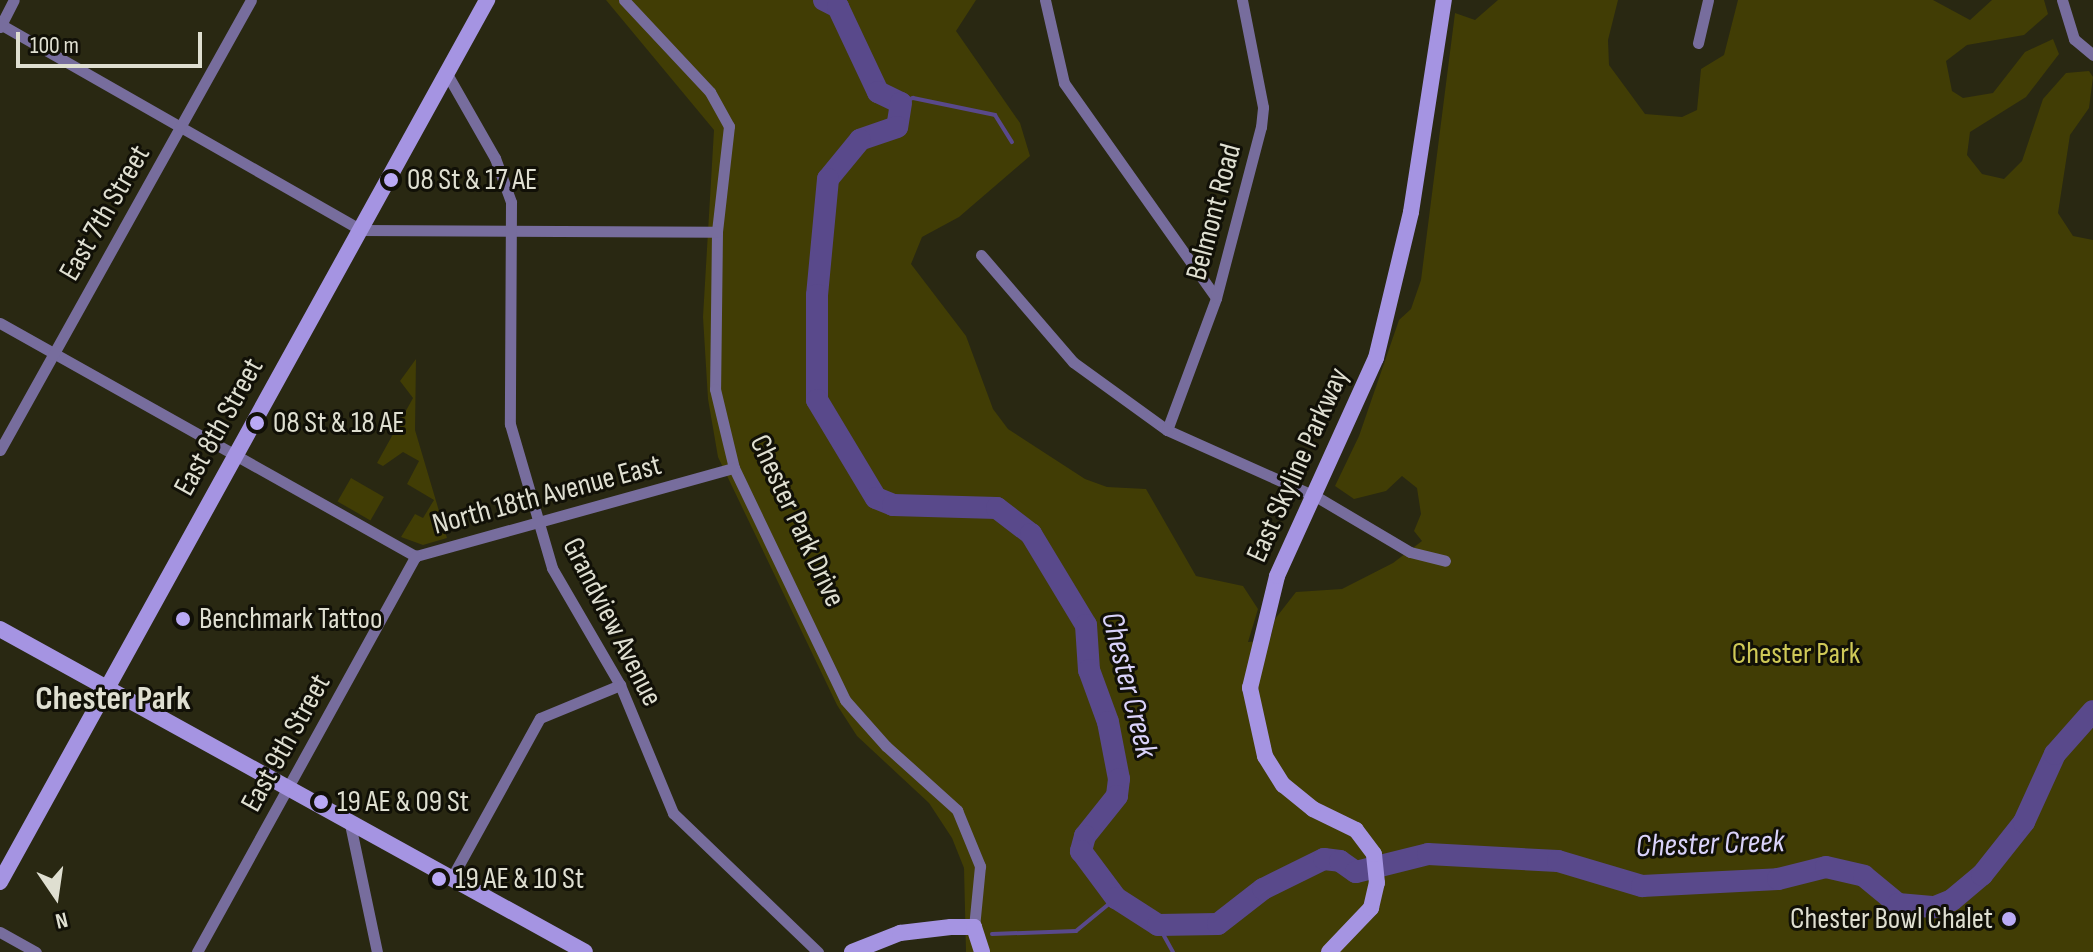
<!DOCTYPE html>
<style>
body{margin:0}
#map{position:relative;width:2093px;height:952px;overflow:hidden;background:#292812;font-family:"Sofia Sans Condensed",sans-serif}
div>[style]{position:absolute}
.green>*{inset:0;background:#413d05;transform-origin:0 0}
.stream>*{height:4px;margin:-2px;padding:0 2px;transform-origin:2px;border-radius:2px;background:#59498b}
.river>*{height:22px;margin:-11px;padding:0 11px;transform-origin:11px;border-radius:11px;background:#59498b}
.street>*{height:11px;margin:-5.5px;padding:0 5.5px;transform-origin:5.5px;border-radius:5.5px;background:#776d9d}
.secondary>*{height:16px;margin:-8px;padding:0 8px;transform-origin:8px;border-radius:8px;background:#a594e2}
.dots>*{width:22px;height:22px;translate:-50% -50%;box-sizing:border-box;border:4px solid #111007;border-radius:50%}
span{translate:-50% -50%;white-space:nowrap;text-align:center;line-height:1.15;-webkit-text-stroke:6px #111007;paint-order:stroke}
.poi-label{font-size:30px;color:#dfdfd1}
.left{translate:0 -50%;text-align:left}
.right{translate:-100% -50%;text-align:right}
.street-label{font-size:30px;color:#dfdfd1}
.park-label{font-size:30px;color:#cfc957}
.water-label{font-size:32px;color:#d9d2f9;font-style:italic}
.quarter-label{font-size:34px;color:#dfdfd1;font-weight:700}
.north{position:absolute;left:16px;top:856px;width:80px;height:80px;-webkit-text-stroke:6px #111007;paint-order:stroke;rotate:167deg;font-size:22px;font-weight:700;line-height:32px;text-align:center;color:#dfdfd1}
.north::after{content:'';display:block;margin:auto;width:28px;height:36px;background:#dfdfd1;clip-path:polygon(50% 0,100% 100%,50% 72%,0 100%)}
.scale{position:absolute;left:16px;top:32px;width:186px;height:36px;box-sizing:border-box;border:4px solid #dfdfd1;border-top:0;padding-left:10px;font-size:24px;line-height:28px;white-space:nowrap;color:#dfdfd1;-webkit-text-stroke:6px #111007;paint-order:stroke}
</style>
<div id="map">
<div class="green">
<i style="clip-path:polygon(606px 0,976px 0,956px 31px,1020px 123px,1030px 156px,959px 217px,922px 237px,911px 264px,966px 336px,993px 409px,1008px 429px,1085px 479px,1107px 487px,1146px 489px,1196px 576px,1243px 586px,1258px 609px,1248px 642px,1270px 640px,1275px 619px,1296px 592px,1342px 589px,1393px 563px,1422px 541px,1414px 531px,1421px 514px,1417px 488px,1402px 476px,1386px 491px,1354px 499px,1335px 486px,1359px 436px,1399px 320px,1411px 309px,1421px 280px,1455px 13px,1475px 20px,1498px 0,1618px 0,1608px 40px,1609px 65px,1645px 114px,1682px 117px,1697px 110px,1701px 69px,1724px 55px,1738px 0,1933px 0,1970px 20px,1992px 0,2044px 0,2048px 14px,2024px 35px,1967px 45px,1946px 61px,1952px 91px,1963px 98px,1993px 93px,2025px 52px,2053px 39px,2059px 54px,2026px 97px,1970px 132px,1967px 155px,1982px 174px,2004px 179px,2022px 161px,2043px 99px,2066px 73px,2089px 71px,2093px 77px,2089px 108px,2070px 135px,2058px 213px,2073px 236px,2093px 240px,2093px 952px,966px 952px,964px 868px,952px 838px,929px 803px,857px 736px,837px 705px,718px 457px,708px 399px,703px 317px,714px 130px)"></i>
<i style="clip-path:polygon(416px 359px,415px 430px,447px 538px,423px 545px,401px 537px,415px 514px,423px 518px,434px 500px,407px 484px,419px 461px,403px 452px,383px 466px,377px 463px,413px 398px,400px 381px)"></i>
<i style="left:351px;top:478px;width:38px;height:27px;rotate:30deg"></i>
</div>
<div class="stream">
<i style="left:901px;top:103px;width:13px;rotate:-23deg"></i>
<i style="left:913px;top:98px;width:84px;rotate:11.7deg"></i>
<i style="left:995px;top:115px;width:32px;rotate:58deg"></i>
<i style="left:1158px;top:925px;width:31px;rotate:61deg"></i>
<i style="left:992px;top:934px;width:84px;rotate:-2deg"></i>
<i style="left:1076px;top:931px;width:52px;rotate:-39.5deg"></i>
</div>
<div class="river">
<i style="left:824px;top:0;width:16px;rotate:27deg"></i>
<i style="left:838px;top:7px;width:94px;rotate:64.8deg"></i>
<i style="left:878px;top:92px;width:25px;rotate:26deg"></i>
<i style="left:901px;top:103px;width:24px;rotate:99deg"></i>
<i style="left:897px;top:127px;width:39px;rotate:161deg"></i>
<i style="left:860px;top:140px;width:50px;rotate:129.4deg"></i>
<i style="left:828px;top:179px;width:117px;rotate:95.4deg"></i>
<i style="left:817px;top:295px;width:105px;rotate:90deg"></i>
<i style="left:817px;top:400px;width:114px;rotate:59deg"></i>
<i style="left:876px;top:498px;width:18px;rotate:22deg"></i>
<i style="left:893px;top:505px;width:104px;rotate:1.7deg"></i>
<i style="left:997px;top:508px;width:43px;rotate:37.4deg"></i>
<i style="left:1031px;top:534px;width:106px;rotate:58.9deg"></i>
<i style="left:1086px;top:625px;width:45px;rotate:86.2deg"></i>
<i style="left:1089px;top:670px;width:55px;rotate:69.9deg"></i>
<i style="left:1108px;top:722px;width:58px;rotate:79.1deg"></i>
<i style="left:1119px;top:779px;width:17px;rotate:97deg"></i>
<i style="left:1117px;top:796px;width:51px;rotate:128.7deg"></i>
<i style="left:1085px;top:836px;width:16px;rotate:105deg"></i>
<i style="left:1081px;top:851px;width:59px;rotate:53.3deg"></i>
<i style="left:1116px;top:898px;width:50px;rotate:32.7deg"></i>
<i style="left:1158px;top:925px;width:60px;rotate:-1deg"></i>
<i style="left:1218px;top:924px;width:57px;rotate:-37.9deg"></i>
<i style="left:1263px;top:889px;width:68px;rotate:-26.2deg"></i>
<i style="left:1324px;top:859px;width:16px;rotate:7deg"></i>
<i style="left:1340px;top:861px;width:19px;rotate:35deg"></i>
<i style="left:1356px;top:872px;width:74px;rotate:-14deg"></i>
<i style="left:1428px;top:854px;width:130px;rotate:3.1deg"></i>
<i style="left:1558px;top:861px;width:88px;rotate:16.6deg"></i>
<i style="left:1642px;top:886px;width:136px;rotate:-2.9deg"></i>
<i style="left:1778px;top:879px;width:49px;rotate:-14deg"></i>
<i style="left:1826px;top:867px;width:39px;rotate:13deg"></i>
<i style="left:1864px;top:876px;width:44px;rotate:39.5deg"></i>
<i style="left:1898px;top:904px;width:37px;rotate:5deg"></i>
<i style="left:1935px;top:907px;width:18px;rotate:-22deg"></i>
<i style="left:1952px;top:900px;width:39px;rotate:-40deg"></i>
<i style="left:1982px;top:875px;width:68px;rotate:-51.6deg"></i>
<i style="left:2024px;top:822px;width:75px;rotate:-65.5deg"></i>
<i style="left:2055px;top:754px;width:57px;rotate:-48.5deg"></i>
</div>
<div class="street">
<i style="left:624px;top:0;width:126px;rotate:46.9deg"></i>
<i style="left:710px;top:92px;width:39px;rotate:61deg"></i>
<i style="left:729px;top:126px;width:107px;rotate:96.5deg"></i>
<i style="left:717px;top:232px;width:157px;rotate:90.7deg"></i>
<i style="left:715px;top:389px;width:81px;rotate:76.5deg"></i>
<i style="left:734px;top:468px;width:257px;rotate:64.4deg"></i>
<i style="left:845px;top:700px;width:62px;rotate:48.3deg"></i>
<i style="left:886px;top:746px;width:96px;rotate:42deg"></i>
<i style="left:957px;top:810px;width:61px;rotate:67.7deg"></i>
<i style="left:980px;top:866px;width:61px;rotate:95.6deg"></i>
<i style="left:1045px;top:0;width:85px;rotate:77.1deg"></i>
<i style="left:1064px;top:83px;width:263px;rotate:54.7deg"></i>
<i style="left:2062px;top:0;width:41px;rotate:72.9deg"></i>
<i style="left:2074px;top:39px;width:25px;rotate:40deg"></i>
<i style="left:0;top:24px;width:416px;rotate:29.7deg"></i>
<i style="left:361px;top:230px;width:356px;rotate:0.3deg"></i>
<i style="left:0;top:27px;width:30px;rotate:-63deg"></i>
<i style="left:1698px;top:43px;width:44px;rotate:-76.9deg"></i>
<i style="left:447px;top:74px;width:97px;rotate:60.3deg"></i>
<i style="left:495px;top:158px;width:47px;rotate:70deg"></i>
<i style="left:511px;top:202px;width:222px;rotate:90.3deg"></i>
<i style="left:510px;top:424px;width:150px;rotate:73.7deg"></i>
<i style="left:552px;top:568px;width:135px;rotate:59.8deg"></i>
<i style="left:620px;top:685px;width:139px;rotate:67.5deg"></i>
<i style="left:673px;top:813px;width:201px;rotate:43.8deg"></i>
<i style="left:981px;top:255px;width:141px;rotate:49.3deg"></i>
<i style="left:1073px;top:362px;width:116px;rotate:35.9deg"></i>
<i style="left:1167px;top:430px;width:164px;rotate:24.1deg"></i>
<i style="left:1317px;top:497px;width:108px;rotate:30.6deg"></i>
<i style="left:1410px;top:552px;width:36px;rotate:14deg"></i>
<i style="left:0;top:323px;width:477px;rotate:29.3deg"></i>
<i style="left:416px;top:556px;width:330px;rotate:-15.5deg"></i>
<i style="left:1167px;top:430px;width:141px;rotate:-69.6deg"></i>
<i style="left:1216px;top:298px;width:177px;rotate:-75.3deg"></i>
<i style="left:1261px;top:127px;width:20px;rotate:-84deg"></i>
<i style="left:1263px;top:107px;width:109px;rotate:-101.1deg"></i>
<i style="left:0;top:450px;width:515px;rotate:-60.85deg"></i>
<i style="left:350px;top:824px;width:131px;rotate:78.1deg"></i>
<i style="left:451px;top:879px;width:184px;rotate:-61.1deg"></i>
<i style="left:540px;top:718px;width:87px;rotate:-22.4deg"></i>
<i style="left:0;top:932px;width:41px;rotate:29.1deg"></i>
<i style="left:197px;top:952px;width:453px;rotate:-61.1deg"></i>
</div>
<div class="secondary">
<i style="left:0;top:629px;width:668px;rotate:28.9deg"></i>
<i style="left:0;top:882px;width:1008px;rotate:-61.09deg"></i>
<i style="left:852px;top:952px;width:52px;rotate:-21.6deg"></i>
<i style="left:900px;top:933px;width:51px;rotate:-6.7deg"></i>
<i style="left:951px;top:927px;width:23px"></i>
<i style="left:974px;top:927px;width:26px;rotate:72deg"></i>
<i style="left:1329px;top:952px;width:61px;rotate:-46.3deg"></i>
<i style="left:1371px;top:908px;width:26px;rotate:-77deg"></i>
<i style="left:1377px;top:883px;width:29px;rotate:-96deg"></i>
<i style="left:1374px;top:854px;width:30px;rotate:-127deg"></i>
<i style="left:1356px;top:830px;width:48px;rotate:-154deg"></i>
<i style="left:1313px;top:809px;width:38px;rotate:-141deg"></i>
<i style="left:1283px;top:785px;width:34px;rotate:-122deg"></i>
<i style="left:1265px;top:756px;width:70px;rotate:-102.4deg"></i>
<i style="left:1250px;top:688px;width:115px;rotate:-76.4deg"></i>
<i style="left:1277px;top:576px;width:239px;rotate:-65.6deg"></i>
<i style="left:1376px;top:358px;width:150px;rotate:-76.5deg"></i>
<i style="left:1411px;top:212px;width:215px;rotate:-81.2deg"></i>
</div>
<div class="dots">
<i style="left:391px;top:180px;background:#baaaf6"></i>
<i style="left:257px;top:423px;background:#baaaf6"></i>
<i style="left:183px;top:619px;background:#baaaf6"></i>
<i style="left:321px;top:802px;background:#baaaf6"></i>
<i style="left:439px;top:879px;background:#baaaf6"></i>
<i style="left:2009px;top:919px;background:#baaaf6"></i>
</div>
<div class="poi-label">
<span class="left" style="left:407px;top:180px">08 St &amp; 17 AE</span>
<span class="left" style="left:273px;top:423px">08 St &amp; 18 AE</span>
<span class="left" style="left:199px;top:619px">Benchmark Tattoo</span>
<span class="left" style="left:337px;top:802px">19 AE &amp; 09 St</span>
<span class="left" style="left:455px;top:879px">19 AE &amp; 10 St</span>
<span class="right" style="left:1993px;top:919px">Chester Bowl Chalet</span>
</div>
<div class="street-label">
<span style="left:1214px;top:212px;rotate:-75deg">Belmont Road</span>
<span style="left:105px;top:213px;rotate:-60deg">East 7th Street</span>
<span style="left:219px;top:427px;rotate:-61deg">East 8th Street</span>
<span style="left:1298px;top:465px;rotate:-66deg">East Skyline Parkway</span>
<span style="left:547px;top:495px;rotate:-15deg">North 18th Avenue East</span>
<span style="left:797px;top:521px;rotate:65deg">Chester Park Drive</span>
<span style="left:612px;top:622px;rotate:63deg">Grandview Avenue</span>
<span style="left:286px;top:743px;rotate:-61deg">East 9th Street</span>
</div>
<div class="park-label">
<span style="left:1796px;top:654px">Chester Park</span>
</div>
<div class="water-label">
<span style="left:1128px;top:685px;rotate:76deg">Chester Creek</span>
<span style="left:1710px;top:845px;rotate:-2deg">Chester Creek</span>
</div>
<div class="quarter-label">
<span style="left:113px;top:699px">Chester Park</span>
</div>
<div class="north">N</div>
<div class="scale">100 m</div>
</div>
